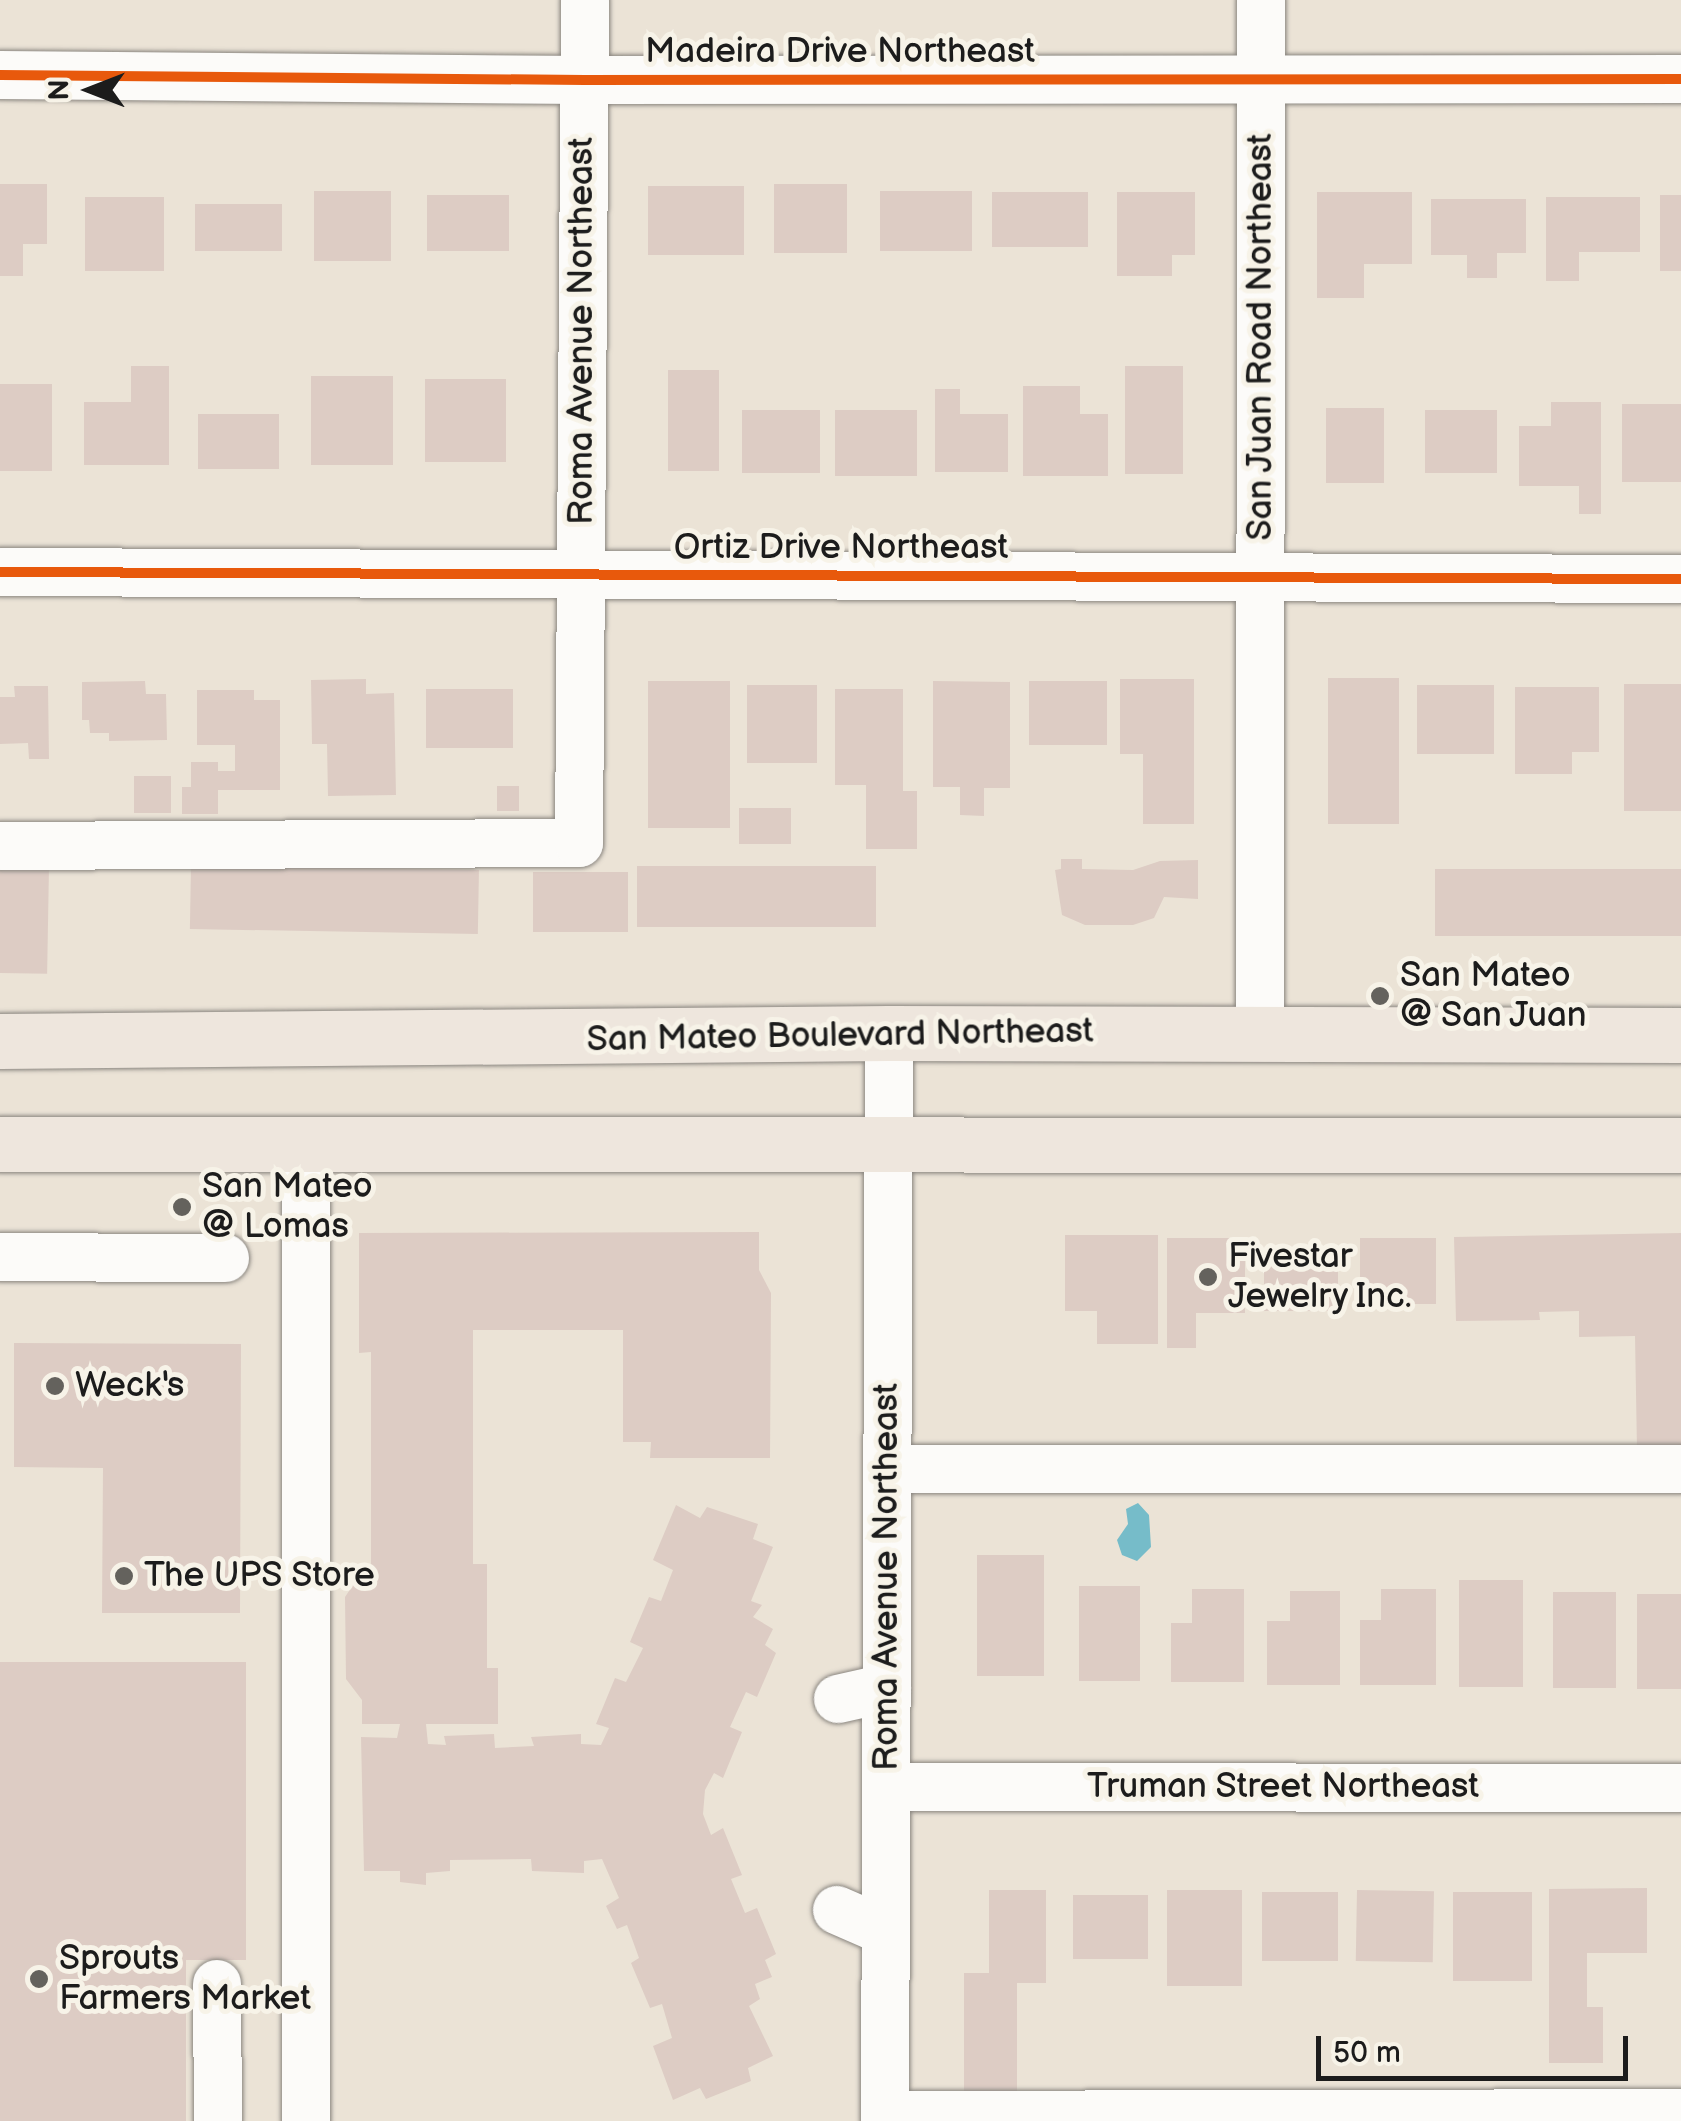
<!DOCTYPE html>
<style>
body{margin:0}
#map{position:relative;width:1681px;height:2121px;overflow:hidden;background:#ebe3d6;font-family:"Balsamiq Sans",sans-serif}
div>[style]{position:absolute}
.water>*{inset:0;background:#76bcc9}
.building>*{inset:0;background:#ddccc4;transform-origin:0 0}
.roads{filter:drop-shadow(0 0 2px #8a8680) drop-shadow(0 0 2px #8a8680)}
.minor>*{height:48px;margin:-24px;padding:0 24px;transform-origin:24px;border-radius:24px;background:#fcfbf9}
.major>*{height:55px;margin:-27.5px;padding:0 27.5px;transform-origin:27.5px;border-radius:27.5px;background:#eee6dd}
.cycleway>*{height:10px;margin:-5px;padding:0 5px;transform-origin:5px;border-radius:5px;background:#e8590c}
.dots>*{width:28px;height:28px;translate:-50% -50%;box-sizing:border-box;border:5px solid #f7f3e8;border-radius:50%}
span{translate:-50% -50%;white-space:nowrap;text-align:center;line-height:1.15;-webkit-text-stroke:10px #f7f3e8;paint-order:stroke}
.street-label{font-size:35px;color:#1c1c1c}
.poi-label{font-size:35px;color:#1c1c1c}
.left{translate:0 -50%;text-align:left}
.north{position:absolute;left:40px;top:40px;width:100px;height:100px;-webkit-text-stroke:8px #f7f3e8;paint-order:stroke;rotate:270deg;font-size:28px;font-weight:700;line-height:40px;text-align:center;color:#1c1c1c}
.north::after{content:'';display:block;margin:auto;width:35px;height:45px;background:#1c1c1c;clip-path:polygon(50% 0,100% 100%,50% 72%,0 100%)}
.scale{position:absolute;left:1316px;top:2036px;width:312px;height:45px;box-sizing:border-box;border:5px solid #1c1c1c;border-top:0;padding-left:12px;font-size:30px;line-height:35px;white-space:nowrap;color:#1c1c1c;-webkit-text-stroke:8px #f7f3e8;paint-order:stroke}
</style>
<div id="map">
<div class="water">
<i style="clip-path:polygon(1138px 1503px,1149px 1515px,1151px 1547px,1137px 1561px,1122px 1555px,1117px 1540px,1128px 1524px,1126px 1509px)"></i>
</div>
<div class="building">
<i style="clip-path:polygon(0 184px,47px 184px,47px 244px,23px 244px,23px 276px,0 276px)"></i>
<i style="left:774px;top:184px;width:73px;height:69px"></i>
<i style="left:648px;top:186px;width:96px;height:69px"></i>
<i style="left:314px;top:191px;width:77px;height:70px"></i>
<i style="left:880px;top:191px;width:92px;height:60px"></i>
<i style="left:992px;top:192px;width:96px;height:55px"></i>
<i style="clip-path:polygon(1117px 192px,1195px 192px,1195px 255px,1172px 255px,1172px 276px,1117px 276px)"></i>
<i style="clip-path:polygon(1317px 192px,1412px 192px,1412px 264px,1364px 264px,1364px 298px,1317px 298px)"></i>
<i style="left:427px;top:195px;width:82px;height:56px"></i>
<i style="left:1660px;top:195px;width:21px;height:76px"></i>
<i style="left:85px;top:197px;width:79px;height:74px"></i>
<i style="clip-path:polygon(1546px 197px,1640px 197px,1640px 252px,1579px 252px,1579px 281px,1546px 281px)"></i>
<i style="clip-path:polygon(1431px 199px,1526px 199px,1526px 253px,1497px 253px,1497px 278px,1467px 278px,1467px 255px,1431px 255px)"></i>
<i style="left:195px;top:204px;width:87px;height:47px"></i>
<i style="clip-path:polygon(131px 366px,169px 366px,169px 465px,84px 465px,84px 402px,131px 402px)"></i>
<i style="left:1125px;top:366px;width:58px;height:108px"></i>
<i style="left:668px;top:370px;width:51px;height:101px"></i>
<i style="left:311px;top:376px;width:82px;height:89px"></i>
<i style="left:425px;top:379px;width:81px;height:83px"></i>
<i style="left:0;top:384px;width:52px;height:87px"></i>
<i style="clip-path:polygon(1023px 386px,1080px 386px,1080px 414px,1108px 414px,1108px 476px,1023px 476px)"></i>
<i style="clip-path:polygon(935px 389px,960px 389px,960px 414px,1008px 414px,1008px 472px,935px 472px)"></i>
<i style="clip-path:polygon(1551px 402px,1601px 402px,1601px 514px,1579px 514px,1579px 486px,1519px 486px,1519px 426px,1551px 426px)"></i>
<i style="left:1622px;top:404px;width:59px;height:78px"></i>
<i style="left:1326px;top:408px;width:58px;height:75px"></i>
<i style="left:742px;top:410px;width:78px;height:63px"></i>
<i style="left:835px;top:410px;width:82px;height:66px"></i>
<i style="left:1425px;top:410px;width:72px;height:63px"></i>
<i style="left:198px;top:414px;width:81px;height:55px"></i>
<i style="left:1328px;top:678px;width:71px;height:146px"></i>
<i style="clip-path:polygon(366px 679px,366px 694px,394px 693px,396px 795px,328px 796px,327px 744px,312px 744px,311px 680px)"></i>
<i style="clip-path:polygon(1120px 679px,1194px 679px,1194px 824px,1143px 824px,1143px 754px,1120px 754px)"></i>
<i style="clip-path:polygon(145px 681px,146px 694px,166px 694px,167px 740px,109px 741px,109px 733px,90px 733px,89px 720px,82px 720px,82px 682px)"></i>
<i style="left:648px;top:681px;width:82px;height:147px"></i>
<i style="clip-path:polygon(933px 681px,1010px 682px,1010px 788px,984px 788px,984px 816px,960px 815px,960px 787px,933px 787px)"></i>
<i style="left:1029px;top:681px;width:78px;height:64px"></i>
<i style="left:1624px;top:684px;width:57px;height:127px"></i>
<i style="left:747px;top:685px;width:70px;height:78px"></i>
<i style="left:1417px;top:685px;width:77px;height:69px"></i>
<i style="clip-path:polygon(14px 686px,48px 686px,49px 759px,29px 759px,28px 743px,0 744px,0 697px,15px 697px)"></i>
<i style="clip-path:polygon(1515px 687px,1599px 687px,1599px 752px,1572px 752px,1572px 774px,1515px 774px)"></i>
<i style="left:426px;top:689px;width:87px;height:59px"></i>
<i style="clip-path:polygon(835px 689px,903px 689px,903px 791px,917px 791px,917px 849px,866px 849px,866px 785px,835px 785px)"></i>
<i style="clip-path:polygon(197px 690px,254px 690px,254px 700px,280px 700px,280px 790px,218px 790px,218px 814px,182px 814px,182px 787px,191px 787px,191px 762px,218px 762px,218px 771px,235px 771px,235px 745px,197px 745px)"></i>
<i style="left:134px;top:776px;width:37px;height:37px"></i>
<i style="left:497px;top:786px;width:22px;height:25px"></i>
<i style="left:739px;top:808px;width:52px;height:36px"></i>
<i style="clip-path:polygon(1061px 859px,1082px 859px,1082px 869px,1133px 870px,1160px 861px,1198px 860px,1198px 899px,1164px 897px,1154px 918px,1133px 925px,1085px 925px,1062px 915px,1055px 870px,1061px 869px)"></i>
<i style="left:191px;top:865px;width:288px;height:64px;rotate:1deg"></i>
<i style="left:0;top:866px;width:49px;height:107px;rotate:1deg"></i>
<i style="left:637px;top:866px;width:239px;height:61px"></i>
<i style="left:1435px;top:869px;width:246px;height:67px"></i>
<i style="left:533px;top:872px;width:95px;height:60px"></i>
<i style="clip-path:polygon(759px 1232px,759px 1270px,771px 1293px,770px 1458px,650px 1458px,651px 1442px,623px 1442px,623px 1330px,473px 1330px,473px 1564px,487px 1564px,487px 1668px,498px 1668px,498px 1724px,426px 1724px,428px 1744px,446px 1745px,444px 1736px,494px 1734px,495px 1748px,534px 1746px,531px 1737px,581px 1734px,581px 1744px,601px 1745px,609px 1728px,596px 1724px,615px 1678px,626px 1682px,643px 1648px,630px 1642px,649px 1597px,661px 1601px,673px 1570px,653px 1560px,676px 1505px,700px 1518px,707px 1507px,758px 1524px,753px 1539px,773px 1547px,751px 1601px,762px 1605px,753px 1617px,773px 1629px,765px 1645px,776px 1653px,757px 1697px,746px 1692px,730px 1727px,742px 1732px,723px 1778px,714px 1773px,705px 1790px,703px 1814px,711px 1835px,723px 1828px,742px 1875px,731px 1879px,745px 1913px,757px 1908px,776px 1954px,765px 1960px,772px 1977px,755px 1984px,760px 1999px,749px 2006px,773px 2056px,748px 2068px,751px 2081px,706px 2099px,700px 2088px,673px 2100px,653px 2046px,672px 2038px,662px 2004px,650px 2008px,631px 1963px,639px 1958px,627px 1925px,617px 1929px,606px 1906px,619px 1898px,602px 1859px,584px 1861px,584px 1873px,532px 1871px,531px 1859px,450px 1860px,450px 1871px,426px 1873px,426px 1885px,400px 1882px,400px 1871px,364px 1871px,361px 1737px,397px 1738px,400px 1724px,362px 1724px,362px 1700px,346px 1679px,345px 1597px,357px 1579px,371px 1579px,371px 1352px,359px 1353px,359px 1233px)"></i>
<i style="clip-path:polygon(1681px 1233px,1681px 1449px,1637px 1450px,1635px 1336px,1579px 1337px,1579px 1311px,1539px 1312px,1540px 1320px,1456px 1321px,1454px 1237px)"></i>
<i style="clip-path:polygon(1065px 1235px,1158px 1235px,1158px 1344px,1097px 1344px,1097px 1311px,1065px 1311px)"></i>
<i style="clip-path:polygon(1167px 1238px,1245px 1238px,1245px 1313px,1196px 1313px,1196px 1348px,1167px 1348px)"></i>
<i style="left:1360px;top:1238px;width:76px;height:66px"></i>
<i style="left:1264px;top:1258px;width:74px;height:53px"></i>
<i style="clip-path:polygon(14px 1343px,241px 1344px,240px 1613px,102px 1613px,103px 1468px,14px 1467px)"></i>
<i style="left:977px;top:1555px;width:67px;height:121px"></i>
<i style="left:1459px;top:1580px;width:64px;height:107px"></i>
<i style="left:1079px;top:1586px;width:61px;height:95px"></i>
<i style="clip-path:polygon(1192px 1589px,1244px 1589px,1244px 1682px,1171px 1682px,1171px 1623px,1192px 1623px)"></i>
<i style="clip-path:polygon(1381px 1589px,1436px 1589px,1436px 1685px,1360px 1685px,1360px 1620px,1381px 1620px)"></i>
<i style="clip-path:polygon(1290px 1591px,1340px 1591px,1340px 1685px,1267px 1685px,1267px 1621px,1290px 1621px)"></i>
<i style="left:1553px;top:1592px;width:63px;height:96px"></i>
<i style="left:1681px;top:1594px;width:95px;height:44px;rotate:90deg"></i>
<i style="clip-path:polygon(0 1662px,246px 1662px,246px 1960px,186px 1960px,186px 2121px,0 2121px)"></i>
<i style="clip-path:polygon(1647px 1888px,1647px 1953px,1587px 1953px,1587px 2007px,1603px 2007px,1603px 2063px,1549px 2063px,1549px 1889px)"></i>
<i style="clip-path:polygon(989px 1890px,1046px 1890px,1046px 1983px,1017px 1983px,1017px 2091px,964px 2091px,964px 1973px,989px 1973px)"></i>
<i style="left:1167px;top:1890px;width:75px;height:96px"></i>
<i style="left:1357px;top:1890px;width:77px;height:71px;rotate:1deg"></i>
<i style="left:1262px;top:1892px;width:76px;height:69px"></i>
<i style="left:1453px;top:1892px;width:79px;height:89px"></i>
<i style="left:1073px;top:1895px;width:75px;height:64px"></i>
</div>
<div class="roads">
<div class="minor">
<i style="left:0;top:75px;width:585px;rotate:0.49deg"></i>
<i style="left:585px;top:80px;width:1096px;rotate:-0.05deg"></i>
<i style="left:0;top:572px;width:1681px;rotate:0.24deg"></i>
<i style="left:0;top:846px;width:579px;rotate:-0.3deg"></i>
<i style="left:579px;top:843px;width:843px;rotate:-89.59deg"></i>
<i style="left:1260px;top:1034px;width:1034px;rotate:-89.94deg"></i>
<i style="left:306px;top:1144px;width:977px;rotate:90deg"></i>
<i style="left:0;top:1257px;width:225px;rotate:0.3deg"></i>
<i style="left:887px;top:1469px;width:794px"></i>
<i style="left:838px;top:1699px;width:50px;rotate:-12.7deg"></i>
<i style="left:886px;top:1787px;width:795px;rotate:0.07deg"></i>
<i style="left:837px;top:1910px;width:52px;rotate:23.6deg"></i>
<i style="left:217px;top:1984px;width:137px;rotate:89.6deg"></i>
<i style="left:885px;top:2115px;width:796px;rotate:-0.14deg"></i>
<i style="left:885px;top:2121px;width:1088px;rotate:-89.79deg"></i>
</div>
<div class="major">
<i style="left:0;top:1041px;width:889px;rotate:-0.52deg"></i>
<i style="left:889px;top:1033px;width:792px;rotate:0.14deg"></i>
<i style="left:0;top:1144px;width:1681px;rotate:0.03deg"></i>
</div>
</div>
<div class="cycleway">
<i style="left:0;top:75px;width:585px;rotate:0.49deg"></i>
<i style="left:585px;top:80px;width:1096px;rotate:-0.05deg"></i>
<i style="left:0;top:572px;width:1681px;rotate:0.24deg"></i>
</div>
<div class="dots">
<i style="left:1380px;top:996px;background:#64625d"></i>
<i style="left:182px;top:1207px;background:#64625d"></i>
<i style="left:1208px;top:1277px;background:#64625d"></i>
<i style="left:55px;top:1386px;background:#64625d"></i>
<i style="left:124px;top:1576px;background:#64625d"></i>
<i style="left:39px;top:1979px;background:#64625d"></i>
</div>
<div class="street-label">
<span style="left:840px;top:52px">Madeira Drive Northeast</span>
<span style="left:582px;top:331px;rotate:-90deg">Roma Avenue Northeast</span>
<span style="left:1261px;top:337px;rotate:-90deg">San Juan Road Northeast</span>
<span style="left:841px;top:548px">Ortiz Drive Northeast</span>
<span style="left:840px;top:1036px;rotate:-1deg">San Mateo Boulevard Northeast</span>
<span style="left:887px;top:1577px;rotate:-90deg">Roma Avenue Northeast</span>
<span style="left:1283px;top:1787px">Truman Street Northeast</span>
</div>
<div class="poi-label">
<span class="left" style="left:1400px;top:996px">San Mateo<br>@ San Juan</span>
<span class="left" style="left:202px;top:1207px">San Mateo<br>@ Lomas</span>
<span class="left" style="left:1228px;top:1277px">Fivestar<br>Jewelry Inc.</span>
<span class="left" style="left:75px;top:1386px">Weck's</span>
<span class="left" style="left:144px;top:1576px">The UPS Store</span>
<span class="left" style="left:59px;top:1979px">Sprouts<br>Farmers Market</span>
</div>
<div class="north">N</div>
<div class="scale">50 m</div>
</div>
